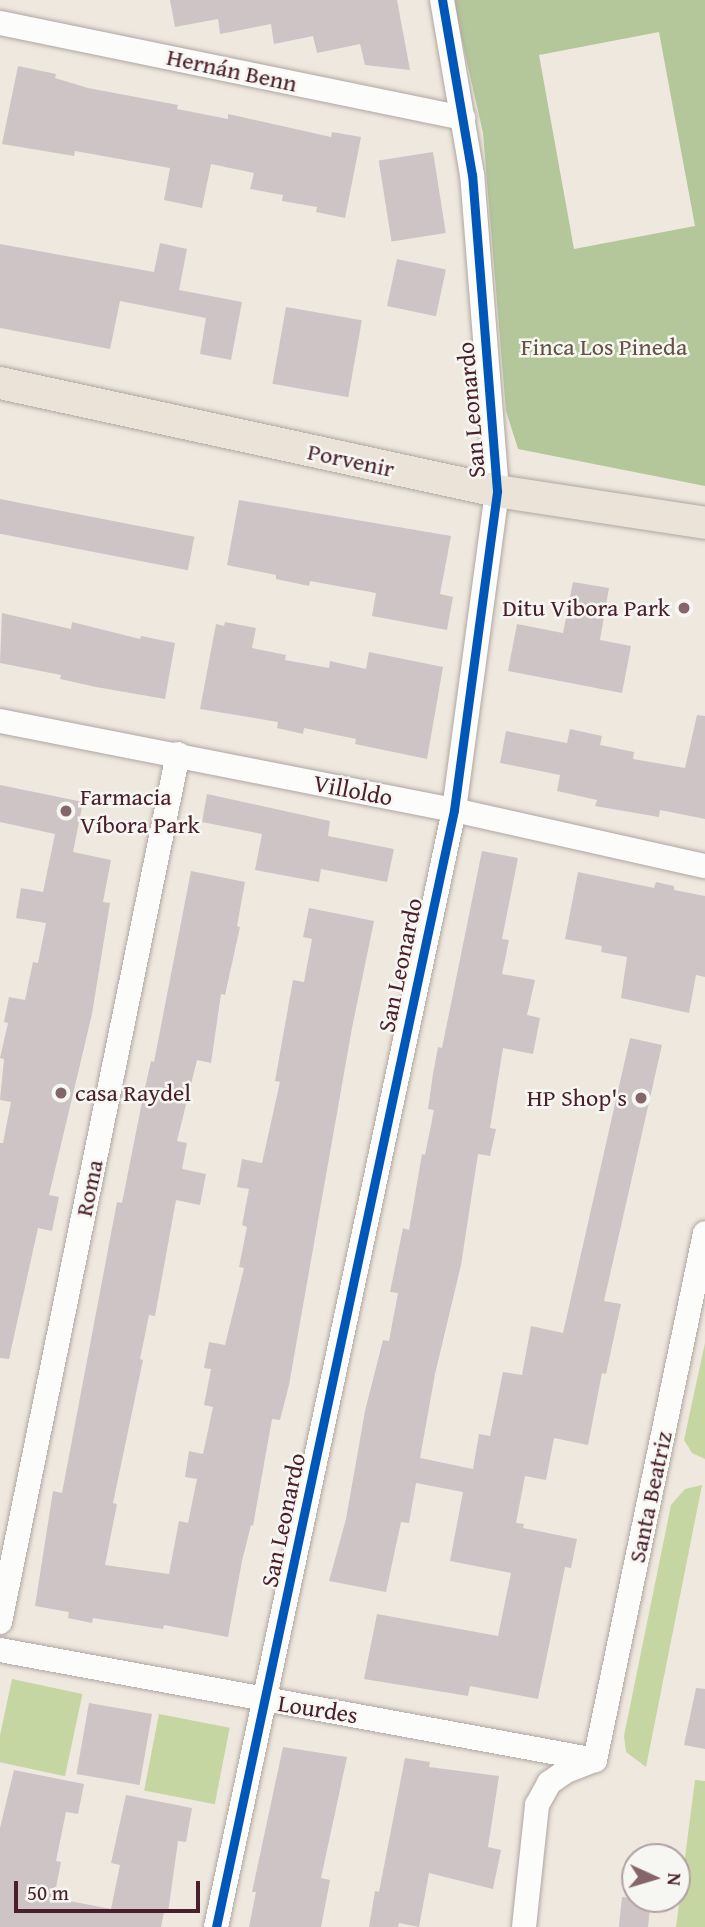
<!DOCTYPE html>
<meta charset="utf-8">
<style>
body{margin:0}
#map{position:relative;width:705px;height:1927px;overflow:hidden;background:#eee8de;font-family:"Gentium Book Plus",serif}
div>[style]{position:absolute}
.green>*{inset:0;background:#c6d6a3;transform-origin:0 0}
.forest>*{inset:0;background:#b4c79b}
.building>*{inset:0;background:#cfc4c5;transform-origin:0 0}
.roads{filter:drop-shadow(0 0 2px #afa6a2) drop-shadow(0 0 2px #afa6a2)}
.minor>*{height:24px;margin:-12px;padding:0 12px;transform-origin:12px;border-radius:12px;background:#fcfcfa}
.major>*{height:32px;margin:-16px;padding:0 16px;transform-origin:16px;border-radius:16px;background:#ebe3d7}
.cycleway>*{height:9px;margin:-4.5px;padding:0 4.5px;transform-origin:4.5px;border-radius:4.5px;background:#0057b8}
.dots>*{width:19px;height:19px;translate:-50% -50%;box-sizing:border-box;border:4px solid #f6f6f2;border-radius:50%}
span{translate:-50% -50%;white-space:nowrap;text-align:center;line-height:1.15;-webkit-text-stroke:5px #f6f6f2;paint-order:stroke}
.street-label{font-size:24px;color:#4a1f2b}
.park-label{font-size:24px;color:#655240}
.poi-label{font-size:24px;color:#4a1f2b}
.right{translate:-100% -50%;text-align:right}
.left{translate:0 -50%;text-align:left}
.north{position:absolute;left:621px;top:1843px;width:70px;height:70px;box-sizing:border-box;background:#f6f6f2;border:2px solid #b1a0a2;border-radius:50%;rotate:94deg;font-size:19px;font-weight:700;line-height:28px;text-align:center;color:#4a1f2b}
.north::after{content:'';display:block;margin:auto;width:24px;height:32px;background:#83656a;clip-path:polygon(50% 0,100% 100%,50% 72%,0 100%)}
.scale{position:absolute;left:14px;top:1881px;width:186px;height:32px;box-sizing:border-box;border:4px solid #4a1f2b;border-top:0;padding-left:9px;font-size:21px;line-height:24px;white-space:nowrap;color:#4a1f2b;-webkit-text-stroke:5px #f6f6f2;paint-order:stroke}
</style>
<div id="map">
<div class="green">
<i style="clip-path:polygon(705px 1343px,705px 1459px,692px 1453px,684px 1440px)"></i>
<i style="clip-path:polygon(702px 1485px,646px 1767px,626px 1752px,624px 1736px,671px 1505px,685px 1489px)"></i>
<i style="left:12px;top:1679px;width:72px;height:84px;rotate:12deg"></i>
<i style="left:159px;top:1714px;width:72px;height:78px;rotate:11deg"></i>
<i style="clip-path:polygon(695px 1780px,705px 1781px,705px 1927px,676px 1927px)"></i>
</div>
<div class="forest">
<i style="clip-path:polygon(evenodd,453px 0,705px 0,705px 486px,518px 449px,506px 411px,483px 133px,453px 0,659px 32px,695px 226px,574px 249px,539px 55px,659px 32px)"></i>
</div>
<div class="building">
<i style="clip-path:polygon(170px 0,397px 0,410px 70px,365px 65px,360px 44px,317px 53px,313px 36px,274px 44px,271px 24px,220px 34px,218px 19px,175px 27px)"></i>
<i style="clip-path:polygon(18px 66px,56px 74px,55px 78px,88px 88px,178px 105px,177px 109px,228px 119px,228px 114px,331px 137px,332px 132px,361px 137px,345px 218px,316px 212px,317px 207px,282px 201px,283px 195px,250px 189px,254px 173px,211px 164px,202px 208px,164px 200px,170px 168px,75px 151px,74px 156px,2px 144px)"></i>
<i style="left:433px;top:152px;width:82px;height:55px;rotate:81deg"></i>
<i style="clip-path:polygon(160px 243px,187px 249px,179px 290px,242px 302px,231px 360px,200px 354px,206px 318px,120px 301px,110px 349px,0 328px,0 244px,154px 272px)"></i>
<i style="left:397px;top:259px;width:50px;height:48px;rotate:12deg"></i>
<i style="left:286px;top:307px;width:77px;height:78px;rotate:10deg"></i>
<i style="left:0;top:499px;width:198px;height:34px;rotate:11deg"></i>
<i style="clip-path:polygon(239px 500px,451px 536px,440px 594px,453px 597px,447px 630px,372px 616px,376px 593px,310px 581px,309px 586px,276px 579px,276px 575px,227px 565px)"></i>
<i style="clip-path:polygon(573px 582px,609px 588px,600px 640px,631px 646px,622px 693px,508px 671px,517px 624px,563px 633px)"></i>
<i style="clip-path:polygon(2px 613px,71px 629px,72px 622px,140px 639px,141px 636px,175px 643px,165px 699px,96px 687px,60px 679px,61px 675px,0 663px)"></i>
<i style="clip-path:polygon(225px 622px,256px 628px,252px 648px,286px 655px,285px 660px,329px 668px,330px 661px,366px 669px,369px 652px,443px 667px,427px 759px,355px 744px,356px 739px,304px 728px,303px 734px,277px 728px,278px 722px,200px 709px,216px 624px,224px 626px)"></i>
<i style="clip-path:polygon(697px 715px,705px 716px,705px 819px,660px 810px,659px 817px,595px 806px,597px 800px,557px 791px,560px 775px,500px 763px,506px 731px,567px 743px,570px 729px,602px 736px,600px 745px,634px 752px,633px 759px,685px 768px)"></i>
<i style="clip-path:polygon(0 785px,83px 802px,73px 852px,111px 860px,103px 902px,110px 903px,92px 1014px,49px 1195px,59px 1197px,52px 1231px,38px 1228px,9px 1359px,0 1358px,0 1143px,3px 1143px,11px 1102px,0 1100px,4px 1059px,0 1058px,8px 1023px,4px 1022px,9px 997px,25px 1000px,33px 962px,38px 963px,46px 923px,16px 918px,21px 888px,43px 892px,55px 834px,0 822px)"></i>
<i style="clip-path:polygon(207px 794px,330px 821px,328px 836px,394px 849px,387px 882px,321px 869px,319px 882px,255px 870px,262px 834px,202px 822px)"></i>
<i style="clip-path:polygon(482px 851px,518px 858px,502px 939px,509px 940px,502px 974px,535px 980px,527px 1015px,540px 1018px,533px 1054px,503px 1048px,490px 1128px,496px 1129px,490px 1156px,478px 1154px,461px 1265px,435px 1374px,420px 1458px,473px 1469px,479px 1434px,490px 1436px,503px 1372px,522px 1375px,531px 1326px,563px 1333px,630px 1038px,662px 1045px,604px 1301px,621px 1304px,606px 1374px,602px 1373px,588px 1445px,554px 1438px,546px 1480px,525px 1476px,516px 1523px,524px 1524px,523px 1528px,577px 1539px,571px 1568px,565px 1567px,538px 1699px,470px 1686px,468px 1696px,364px 1679px,377px 1614px,498px 1636px,511px 1573px,450px 1561px,463px 1492px,416px 1483px,409px 1523px,401px 1522px,386px 1592px,329px 1581px,346px 1519px,365px 1411px,383px 1340px,389px 1341px,398px 1293px,390px 1292px,403px 1228px,409px 1230px,422px 1154px,425px 1155px,434px 1110px,428px 1109px,433px 1074px,438px 1047px,442px 1048px)"></i>
<i style="clip-path:polygon(191px 871px,245px 882px,237px 926px,240px 927px,225px 995px,221px 994px,211px 1063px,197px 1060px,177px 1141px,187px 1143px,182px 1169px,206px 1174px,200px 1205px,176px 1200px,155px 1316px,149px 1315px,140px 1359px,143px 1360px,113px 1503px,117px 1504px,105px 1565px,169px 1574px,179px 1521px,188px 1523px,197px 1479px,185px 1477px,189px 1451px,203px 1454px,213px 1407px,204px 1405px,211px 1369px,204px 1368px,209px 1342px,225px 1345px,244px 1268px,239px 1267px,247px 1227px,242px 1225px,249px 1189px,237px 1187px,242px 1159px,262px 1163px,280px 1082px,275px 1081px,293px 980px,304px 982px,312px 939px,303px 937px,309px 908px,374px 921px,352px 1028px,289px 1385px,280px 1420px,272px 1419px,253px 1526px,251px 1525px,242px 1561px,228px 1637px,164px 1625px,163px 1629px,93px 1618px,92px 1623px,68px 1618px,69px 1612px,35px 1606px,53px 1491px,62px 1493px,117px 1202px,122px 1203px,144px 1092px,151px 1061px,154px 1062px)"></i>
<i style="clip-path:polygon(578px 872px,654px 888px,656px 882px,674px 886px,674px 890px,705px 896px,705px 977px,696px 975px,689px 1013px,621px 998px,627px 957px,601px 952px,602px 946px,565px 939px)"></i>
<i style="clip-path:polygon(696px 1688px,705px 1689px,705px 1749px,684px 1745px)"></i>
<i style="left:89px;top:1703px;width:64px;height:72px;rotate:10deg"></i>
<i style="clip-path:polygon(283px 1747px,347px 1757px,321px 1878px,330px 1880px,321px 1927px,249px 1927px,256px 1892px,252px 1892px)"></i>
<i style="clip-path:polygon(405px 1758px,430px 1762px,429px 1767px,499px 1776px,488px 1847px,501px 1850px,493px 1889px,429px 1873px,419px 1927px,399px 1923px,398px 1927px,369px 1927px,375px 1891px,379px 1892px)"></i>
<i style="clip-path:polygon(14px 1770px,84px 1784px,78px 1814px,66px 1812px,56px 1861px,61px 1862px,54px 1898px,111px 1909px,120px 1865px,111px 1863px,126px 1795px,192px 1808px,186px 1842px,178px 1841px,168px 1913px,164px 1912px,161px 1927px,0 1927px,0 1828px)"></i>
<i style="left:622px;top:1897px;width:29px;height:30px;rotate:6deg"></i>
</div>
<div class="roads">
<div class="minor">
<i style="left:0;top:23px;width:473px;rotate:11.6deg"></i>
<i style="left:0;top:721px;width:463px;rotate:11.1deg"></i>
<i style="left:454px;top:810px;width:257px;rotate:12.6deg"></i>
<i style="left:0;top:1622px;width:886px;rotate:-78.41deg"></i>
<i style="left:0;top:1650px;width:605px;rotate:10.47deg"></i>
<i style="left:595px;top:1760px;width:538px;rotate:-78.21deg"></i>
<i style="left:216px;top:1927px;width:1142px;rotate:-77.97deg"></i>
<i style="left:454px;top:810px;width:322px;rotate:-82.3deg"></i>
<i style="left:497px;top:491px;width:317px;rotate:-94.5deg"></i>
<i style="left:472px;top:175px;width:178px;rotate:-99.7deg"></i>
<i style="left:524px;top:1927px;width:123px;rotate:-83.9deg"></i>
<i style="left:537px;top:1805px;width:25px;rotate:-61deg"></i>
<i style="left:549px;top:1783px;width:21px;rotate:-35deg"></i>
<i style="left:566px;top:1771px;width:31px;rotate:-21deg"></i>
</div>
<div class="major">
<i style="left:0;top:383px;width:509px;rotate:12.26deg"></i>
<i style="left:497px;top:491px;width:210px;rotate:8.7deg"></i>
</div>
</div>
<div class="cycleway">
<i style="left:216px;top:1927px;width:1142px;rotate:-77.97deg"></i>
<i style="left:454px;top:810px;width:322px;rotate:-82.3deg"></i>
<i style="left:497px;top:491px;width:317px;rotate:-94.5deg"></i>
<i style="left:472px;top:175px;width:178px;rotate:-99.7deg"></i>
</div>
<div class="dots">
<i style="left:684px;top:608px;background:#83656a"></i>
<i style="left:66px;top:811px;background:#83656a"></i>
<i style="left:61px;top:1093px;background:#83656a"></i>
<i style="left:641px;top:1098px;background:#83656a"></i>
</div>
<div class="street-label">
<span style="left:232px;top:70px;rotate:12deg">Hernán Benn</span>
<span style="left:471px;top:410px;rotate:-95deg">San Leonardo</span>
<span style="left:351px;top:460px;rotate:12deg">Porvenir</span>
<span style="left:353px;top:790px;rotate:11deg">Villoldo</span>
<span style="left:400px;top:965px;rotate:-78deg">San Leonardo</span>
<span style="left:89px;top:1188px;rotate:-78deg">Roma</span>
<span style="left:650px;top:1497px;rotate:-78deg">Santa Beatriz</span>
<span style="left:283px;top:1520px;rotate:-78deg">San Leonardo</span>
<span style="left:318px;top:1709px;rotate:9deg">Lourdes</span>
</div>
<div class="park-label">
<span style="left:604px;top:347px">Finca Los Pineda</span>
</div>
<div class="poi-label">
<span class="right" style="left:670px;top:608px">Ditu Vibora Park</span>
<span class="left" style="left:80px;top:811px">Farmacia<br>Víbora Park</span>
<span class="left" style="left:75px;top:1093px">casa Raydel</span>
<span class="right" style="left:627px;top:1098px">HP Shop's</span>
</div>
<div class="north">N</div>
<div class="scale">50 m</div>
</div>
